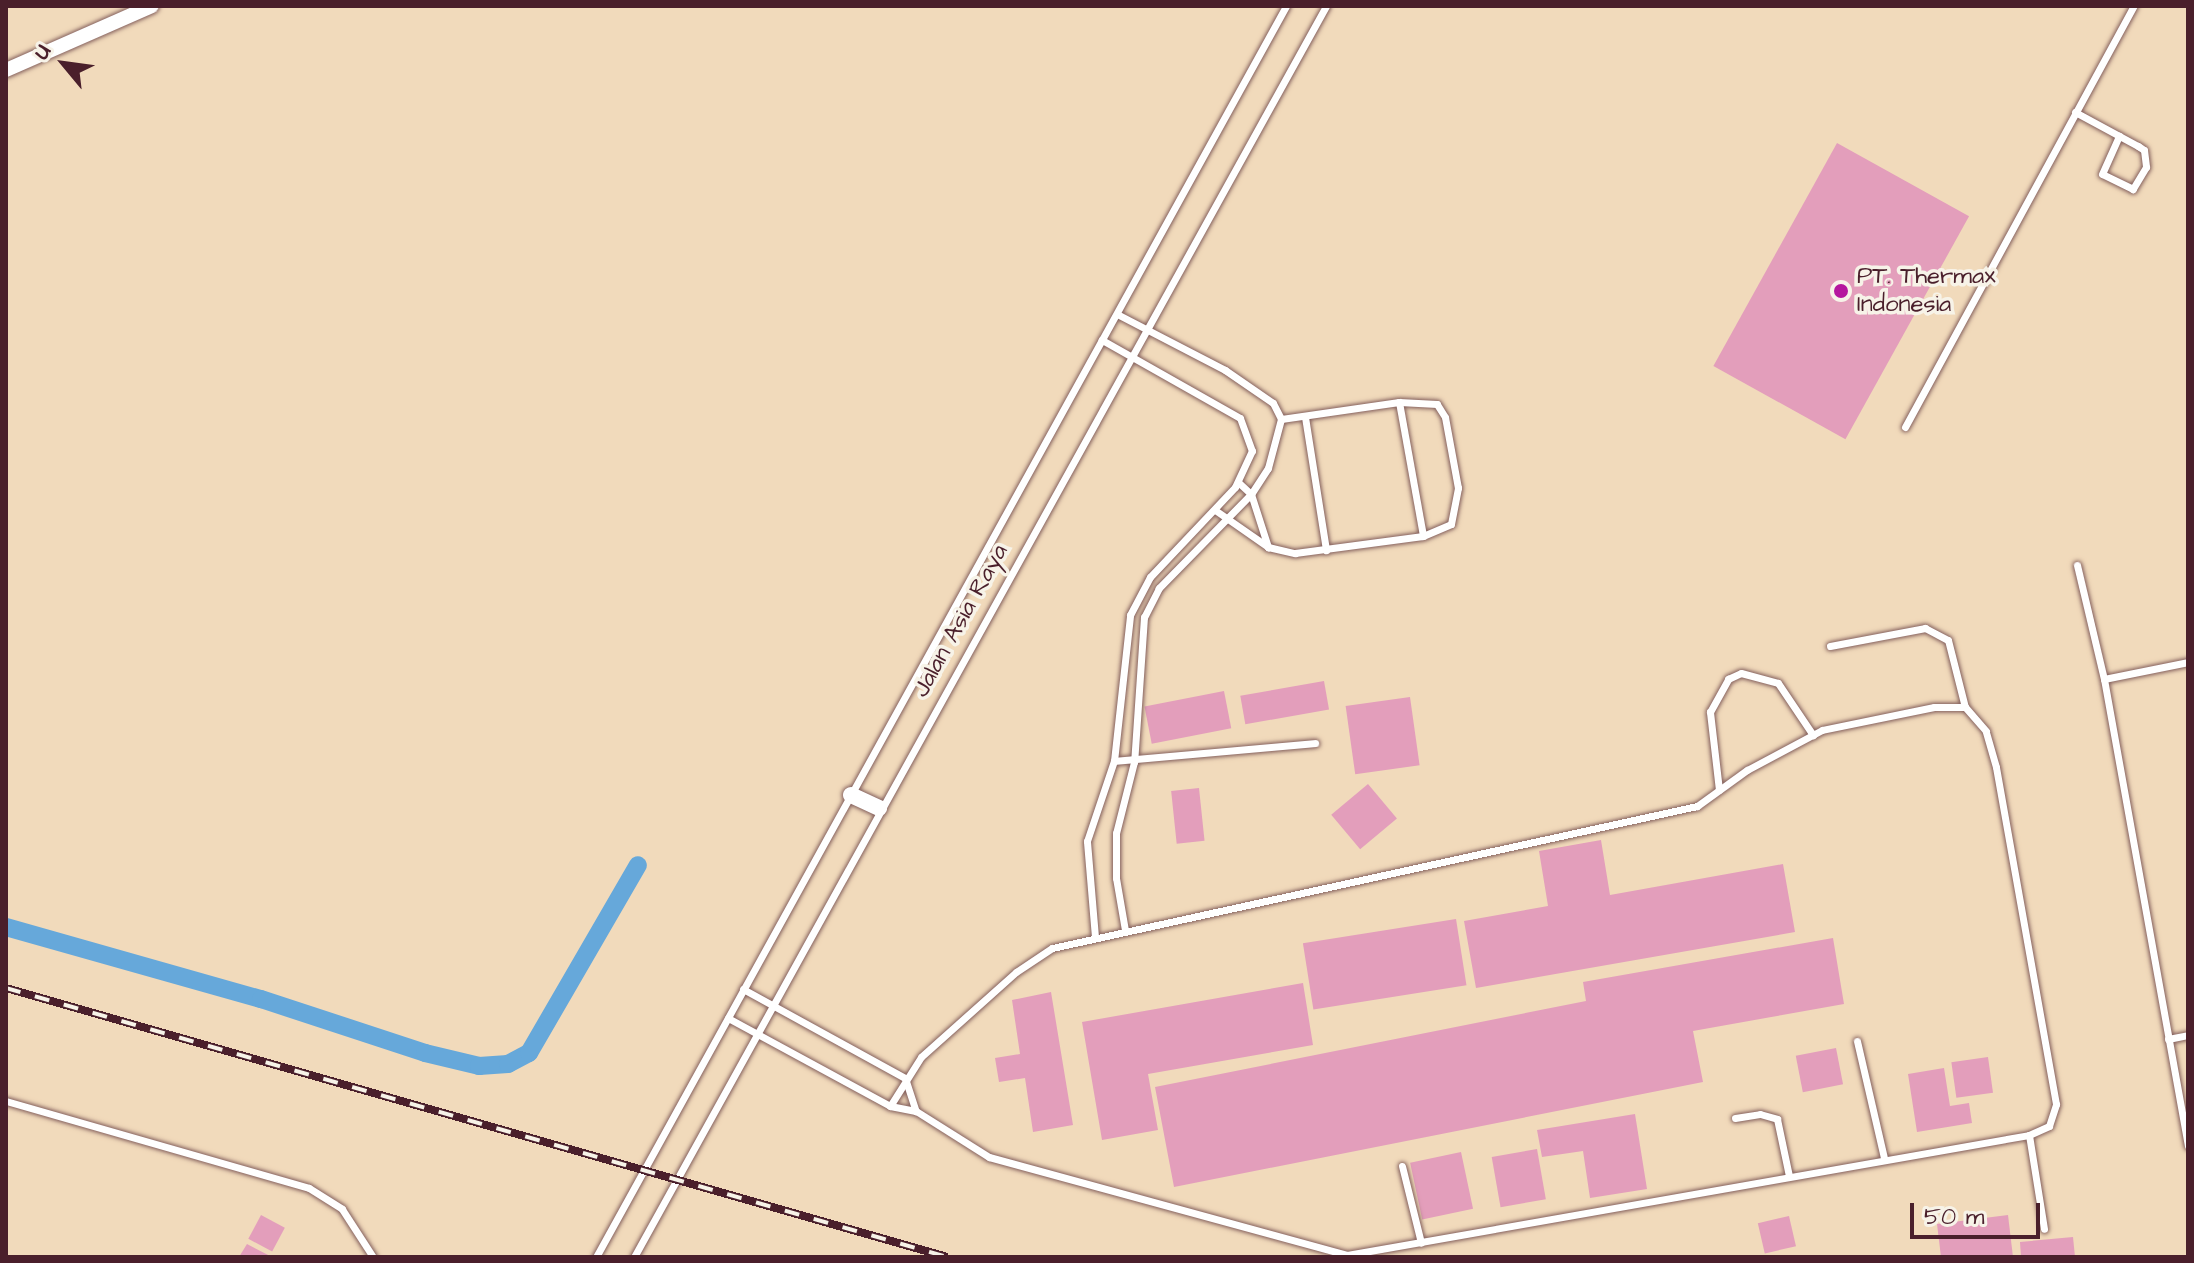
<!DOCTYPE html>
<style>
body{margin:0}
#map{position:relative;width:2194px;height:1263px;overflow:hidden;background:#f1dabb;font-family:"Architects Daughter",sans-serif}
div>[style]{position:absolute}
.canal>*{height:18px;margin:-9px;padding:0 9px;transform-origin:9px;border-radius:9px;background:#66a8da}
.building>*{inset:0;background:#e39ebb;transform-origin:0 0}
.roads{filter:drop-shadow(0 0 2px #84605d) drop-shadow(0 0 2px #84605d)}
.service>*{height:7px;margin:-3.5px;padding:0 3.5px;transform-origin:3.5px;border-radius:3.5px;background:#fff}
.minor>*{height:14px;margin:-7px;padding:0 7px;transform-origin:7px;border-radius:7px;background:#fff}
.tertiary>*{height:16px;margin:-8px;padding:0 8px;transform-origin:8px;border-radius:8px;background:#fff}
.rail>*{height:8px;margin-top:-4px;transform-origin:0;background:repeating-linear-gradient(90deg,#f7f3e8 0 15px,#4a1f2b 0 30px);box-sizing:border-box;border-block:2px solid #4a1f2b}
.dots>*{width:22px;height:22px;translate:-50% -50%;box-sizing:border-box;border:4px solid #f7f3e8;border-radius:50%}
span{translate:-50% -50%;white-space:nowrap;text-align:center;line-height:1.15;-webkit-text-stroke:7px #f7f3e8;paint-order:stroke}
.poi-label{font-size:24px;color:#4a1f2b}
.left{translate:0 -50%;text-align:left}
.street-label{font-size:24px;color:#4a1f2b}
.frame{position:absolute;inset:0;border:8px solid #4a1f2b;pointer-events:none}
.north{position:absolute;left:24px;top:24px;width:80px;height:80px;-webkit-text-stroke:6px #f7f3e8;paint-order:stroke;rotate:299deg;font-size:22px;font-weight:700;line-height:32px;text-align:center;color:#4a1f2b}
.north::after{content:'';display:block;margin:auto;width:28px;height:36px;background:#4a1f2b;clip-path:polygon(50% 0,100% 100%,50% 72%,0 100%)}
.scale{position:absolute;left:1910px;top:1203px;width:130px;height:36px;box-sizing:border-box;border:4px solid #4a1f2b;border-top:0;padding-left:10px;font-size:24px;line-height:28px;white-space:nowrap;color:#4a1f2b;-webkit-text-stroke:6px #f7f3e8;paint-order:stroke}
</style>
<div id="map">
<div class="canal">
<i style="left:6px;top:927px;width:265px;rotate:15.8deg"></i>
<i style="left:261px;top:999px;width:173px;rotate:18.2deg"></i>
<i style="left:425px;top:1053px;width:56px;rotate:13.5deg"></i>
<i style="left:479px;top:1066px;width:29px;rotate:-4deg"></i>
<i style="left:508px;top:1064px;width:24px;rotate:-28deg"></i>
<i style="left:529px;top:1053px;width:217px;rotate:-59.9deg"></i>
</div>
<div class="building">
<i style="left:1837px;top:143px;width:151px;height:255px;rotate:29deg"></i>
<i style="left:1324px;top:681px;width:29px;height:85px;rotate:80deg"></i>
<i style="left:1224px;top:691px;width:38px;height:81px;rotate:79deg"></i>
<i style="left:1410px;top:697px;width:69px;height:65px;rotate:82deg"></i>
<i style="left:1368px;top:784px;width:45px;height:48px;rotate:50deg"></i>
<i style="left:1199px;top:788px;width:53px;height:28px;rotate:84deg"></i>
<i style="clip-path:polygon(1601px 840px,1610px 895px,1783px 864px,1795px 932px,1476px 988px,1464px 921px,1548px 906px,1539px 851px)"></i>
<i style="left:1456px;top:919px;width:67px;height:155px;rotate:81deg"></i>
<i style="clip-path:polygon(1833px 938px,1844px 1004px,1693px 1031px,1703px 1082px,1174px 1187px,1155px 1087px,1586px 1001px,1583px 982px)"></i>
<i style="clip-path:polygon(1303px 983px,1313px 1045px,1148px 1074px,1158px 1130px,1102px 1140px,1082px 1022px)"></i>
<i style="clip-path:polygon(1051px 992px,1073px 1125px,1033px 1132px,1025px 1078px,999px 1082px,995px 1058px,1020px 1054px,1012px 1000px)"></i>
<i style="left:1836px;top:1048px;width:37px;height:41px;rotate:79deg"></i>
<i style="left:1988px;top:1057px;width:36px;height:37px;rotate:82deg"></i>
<i style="clip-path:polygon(1944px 1068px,1950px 1106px,1969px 1103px,1972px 1123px,1917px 1132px,1908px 1074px)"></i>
<i style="clip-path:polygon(1635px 1114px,1647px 1189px,1590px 1198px,1583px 1151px,1542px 1157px,1537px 1130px)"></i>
<i style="left:1537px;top:1149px;width:51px;height:46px;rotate:80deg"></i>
<i style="left:1461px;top:1152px;width:58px;height:52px;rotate:78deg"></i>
<i style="left:261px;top:1215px;width:27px;height:27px;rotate:28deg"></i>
<i style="clip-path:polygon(2008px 1215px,2013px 1257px,1941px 1257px,1937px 1224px)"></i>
<i style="left:1789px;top:1216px;width:31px;height:32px;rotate:77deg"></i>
<i style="clip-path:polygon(2073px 1237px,2075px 1257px,2021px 1257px,2020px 1242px)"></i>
<i style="clip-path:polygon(247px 1244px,272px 1257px,239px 1257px)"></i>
</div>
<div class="roads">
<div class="service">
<i style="left:2075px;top:112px;width:72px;rotate:28.4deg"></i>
<i style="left:2138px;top:146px;width:7px;rotate:34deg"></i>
<i style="left:2144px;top:150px;width:17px;rotate:83deg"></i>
<i style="left:2146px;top:167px;width:26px;rotate:121deg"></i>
<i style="left:2133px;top:189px;width:34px;rotate:-154deg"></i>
<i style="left:2102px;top:174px;width:42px;rotate:-65.9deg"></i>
<i style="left:1117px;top:314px;width:122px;rotate:27.4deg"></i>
<i style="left:1225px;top:370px;width:58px;rotate:34.5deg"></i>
<i style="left:1273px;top:403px;width:18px;rotate:63deg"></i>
<i style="left:1281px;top:419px;width:51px;rotate:104.9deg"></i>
<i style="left:1268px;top:468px;width:31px;rotate:123deg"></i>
<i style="left:1251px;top:494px;width:132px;rotate:134.4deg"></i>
<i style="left:1159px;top:588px;width:33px;rotate:117deg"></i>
<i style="left:1144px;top:617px;width:145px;rotate:93.9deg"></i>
<i style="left:1134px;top:762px;width:73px;rotate:104.2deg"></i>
<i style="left:1116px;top:833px;width:45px;rotate:90deg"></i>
<i style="left:1116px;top:878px;width:53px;rotate:80.2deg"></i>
<i style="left:1399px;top:402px;width:136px;rotate:79.8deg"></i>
<i style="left:1305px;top:417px;width:135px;rotate:81deg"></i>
<i style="left:1905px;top:427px;width:479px;rotate:-61.5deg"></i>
<i style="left:1238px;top:482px;width:18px;rotate:43deg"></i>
<i style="left:1251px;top:494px;width:56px;rotate:72.2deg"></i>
<i style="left:1215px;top:510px;width:65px;rotate:34.9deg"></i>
<i style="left:1268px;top:547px;width:28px;rotate:13deg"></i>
<i style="left:1295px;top:553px;width:129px;rotate:-7.6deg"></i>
<i style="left:1423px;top:536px;width:30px;rotate:-23deg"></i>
<i style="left:1451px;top:524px;width:37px;rotate:-79deg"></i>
<i style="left:1458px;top:488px;width:72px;rotate:-100.4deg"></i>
<i style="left:1445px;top:417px;width:15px;rotate:-122deg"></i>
<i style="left:1437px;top:404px;width:38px;rotate:-177deg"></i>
<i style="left:1399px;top:402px;width:119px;rotate:171.8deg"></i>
<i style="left:2077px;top:565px;width:117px;rotate:76.7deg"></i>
<i style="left:2104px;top:679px;width:474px;rotate:79.8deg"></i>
<i style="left:1830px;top:646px;width:97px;rotate:-10.7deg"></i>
<i style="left:1925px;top:628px;width:26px;rotate:28deg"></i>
<i style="left:1948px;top:640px;width:69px;rotate:75.8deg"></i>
<i style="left:2104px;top:679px;width:86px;rotate:-11.4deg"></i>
<i style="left:1114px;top:761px;width:202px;rotate:-5.1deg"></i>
<i style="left:1719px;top:790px;width:79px;rotate:-96.6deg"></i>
<i style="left:1710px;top:712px;width:38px;rotate:-61deg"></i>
<i style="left:1728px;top:679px;width:14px;rotate:-25deg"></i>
<i style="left:1741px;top:673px;width:38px;rotate:15deg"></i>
<i style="left:1778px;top:683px;width:63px;rotate:56.1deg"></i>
<i style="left:1095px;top:937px;width:96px;rotate:-94.8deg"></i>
<i style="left:1087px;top:841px;width:84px;rotate:-71.4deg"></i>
<i style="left:1114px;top:761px;width:147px;rotate:-83.7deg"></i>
<i style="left:1130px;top:615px;width:43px;rotate:-62.2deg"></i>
<i style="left:1150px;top:577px;width:124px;rotate:-46.6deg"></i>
<i style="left:1235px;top:487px;width:40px;rotate:-65deg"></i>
<i style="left:1252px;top:451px;width:35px;rotate:-110deg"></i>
<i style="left:1240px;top:418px;width:159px;rotate:-150.5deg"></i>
<i style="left:743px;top:989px;width:185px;rotate:28.8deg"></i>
<i style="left:905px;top:1078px;width:35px;rotate:72deg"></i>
<i style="left:728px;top:1018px;width:184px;rotate:28.5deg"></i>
<i style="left:890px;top:1106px;width:26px;rotate:11deg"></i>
<i style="left:916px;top:1111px;width:86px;rotate:32.2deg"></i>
<i style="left:989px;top:1157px;width:371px;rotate:15.3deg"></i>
<i style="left:1347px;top:1255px;width:692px;rotate:-9.98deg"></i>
<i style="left:2029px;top:1135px;width:22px;rotate:-24deg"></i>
<i style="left:2049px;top:1126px;width:23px;rotate:-72deg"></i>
<i style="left:2056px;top:1104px;width:342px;rotate:-100.1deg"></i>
<i style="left:1996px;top:767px;width:37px;rotate:-106deg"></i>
<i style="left:1986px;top:731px;width:32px;rotate:-131deg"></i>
<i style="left:1965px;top:707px;width:31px;rotate:180deg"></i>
<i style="left:1934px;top:707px;width:114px;rotate:168.4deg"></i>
<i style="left:1822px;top:730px;width:85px;rotate:151.9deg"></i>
<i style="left:1747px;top:770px;width:62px;rotate:144.2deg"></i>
<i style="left:1697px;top:806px;width:660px;rotate:167.58deg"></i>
<i style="left:1052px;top:948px;width:43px;rotate:146.3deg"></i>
<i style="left:1016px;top:972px;width:127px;rotate:138.2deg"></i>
<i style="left:921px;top:1057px;width:58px;rotate:122.3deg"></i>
<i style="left:2168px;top:1039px;width:20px;rotate:-11deg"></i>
<i style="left:1857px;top:1041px;width:120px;rotate:77deg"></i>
<i style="left:6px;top:1101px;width:315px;rotate:16deg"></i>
<i style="left:309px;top:1188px;width:39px;rotate:32deg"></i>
<i style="left:342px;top:1209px;width:57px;rotate:57.1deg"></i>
<i style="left:1735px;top:1118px;width:25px;rotate:-9deg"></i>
<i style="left:1760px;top:1114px;width:18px;rotate:16deg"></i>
<i style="left:1777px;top:1119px;width:58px;rotate:78.1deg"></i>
<i style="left:2029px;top:1135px;width:95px;rotate:80.9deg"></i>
<i style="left:1402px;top:1166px;width:79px;rotate:76.1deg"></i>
<i style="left:596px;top:1257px;width:1429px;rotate:-61.12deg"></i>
<i style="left:634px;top:1257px;width:1430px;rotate:-61.05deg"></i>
</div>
<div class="minor">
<i style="left:6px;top:70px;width:159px;rotate:-23.7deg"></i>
</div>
<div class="tertiary">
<i style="left:851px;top:795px;width:31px;rotate:25deg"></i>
</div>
</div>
<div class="rail">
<i style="left:6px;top:988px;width:979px;rotate:15.95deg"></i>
</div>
<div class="dots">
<i style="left:1841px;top:291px;background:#b5179e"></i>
</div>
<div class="poi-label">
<span class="left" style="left:1857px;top:291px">PT. Thermax<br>Indonesia</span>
</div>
<div class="street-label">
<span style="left:961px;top:621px;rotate:-61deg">Jalan Asia Raya</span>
</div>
<div class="frame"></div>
<div class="north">U</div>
<div class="scale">50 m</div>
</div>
